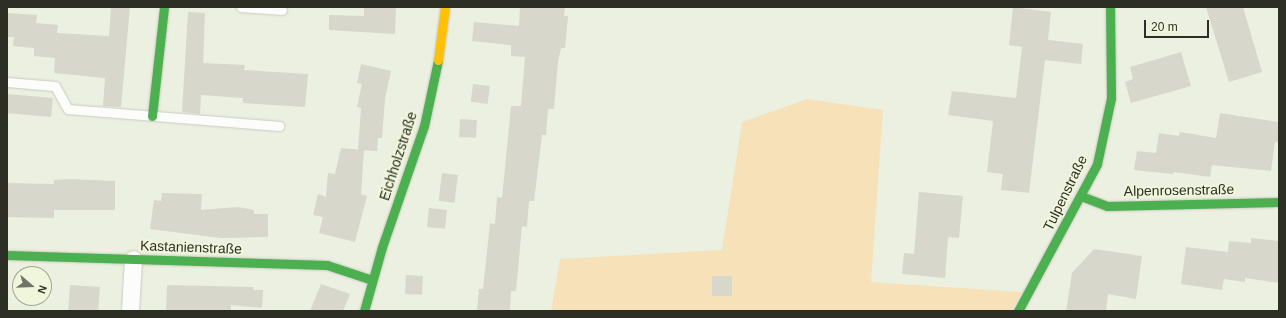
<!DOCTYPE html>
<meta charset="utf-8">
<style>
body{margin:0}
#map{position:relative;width:1286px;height:318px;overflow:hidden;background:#ecf0e1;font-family:Arial,sans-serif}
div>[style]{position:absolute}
.green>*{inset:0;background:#f6e1b8}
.building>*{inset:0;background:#d7d7cc;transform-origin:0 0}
.roads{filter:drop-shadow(0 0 1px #c9ccc0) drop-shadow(0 0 1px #c9ccc0)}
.lane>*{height:9px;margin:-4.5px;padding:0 4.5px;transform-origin:4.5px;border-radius:4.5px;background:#fcfdfa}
.street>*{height:17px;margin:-8.5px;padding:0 8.5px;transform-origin:8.5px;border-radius:8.5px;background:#fcfdfa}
.fast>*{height:9px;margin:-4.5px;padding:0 4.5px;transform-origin:4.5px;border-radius:4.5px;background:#4caf50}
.slow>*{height:9px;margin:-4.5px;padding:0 4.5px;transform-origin:4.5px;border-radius:4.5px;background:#ffc107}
span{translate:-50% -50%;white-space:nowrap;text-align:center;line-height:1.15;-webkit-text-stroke:3.5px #f0f6db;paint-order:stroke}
.street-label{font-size:14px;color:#2d2f25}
.frame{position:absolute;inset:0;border:8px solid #2d2f25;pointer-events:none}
.north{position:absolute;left:12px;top:266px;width:40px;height:40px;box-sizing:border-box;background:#f0f6db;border:1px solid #a2a692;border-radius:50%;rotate:109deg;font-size:11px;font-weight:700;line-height:16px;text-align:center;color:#2d2f25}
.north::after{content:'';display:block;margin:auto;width:14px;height:18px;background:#707367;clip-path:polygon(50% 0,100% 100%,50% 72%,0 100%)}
.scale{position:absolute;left:1144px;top:20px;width:65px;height:18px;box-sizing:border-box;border:2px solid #2d2f25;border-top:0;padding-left:5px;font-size:12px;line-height:14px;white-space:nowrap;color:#2d2f25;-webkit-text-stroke:3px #f0f6db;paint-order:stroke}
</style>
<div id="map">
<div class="green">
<i style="clip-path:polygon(807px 99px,883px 110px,871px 282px,1022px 292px,1011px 311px,551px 311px,560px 259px,722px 250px,742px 122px)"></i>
</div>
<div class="building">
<i style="clip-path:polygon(111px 7px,130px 7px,121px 107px,103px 106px,105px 78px,54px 73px,55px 58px,34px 56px,34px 48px,13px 46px,14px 37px,7px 37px,7px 13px,37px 15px,36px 23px,58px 25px,57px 33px,109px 36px)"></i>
<i style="clip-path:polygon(364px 7px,396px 7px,395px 34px,329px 30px,329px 15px,364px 16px)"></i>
<i style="clip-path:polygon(520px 7px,565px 7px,564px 16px,568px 16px,565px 48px,561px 48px,558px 61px,554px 109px,548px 109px,546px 135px,542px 135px,534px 201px,529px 201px,527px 227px,522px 226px,516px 291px,511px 291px,510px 311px,477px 311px,479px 289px,483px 289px,490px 223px,495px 224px,497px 197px,502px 198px,511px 106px,521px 106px,525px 57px,511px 56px,511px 45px,472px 41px,474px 22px,519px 26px)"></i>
<i style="clip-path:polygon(1013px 7px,1051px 12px,1048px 40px,1083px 44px,1081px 64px,1045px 60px,1029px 193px,1001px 190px,1003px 174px,987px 172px,993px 121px,948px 115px,952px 91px,1016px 98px,1022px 47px,1009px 45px)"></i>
<i style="clip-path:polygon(1206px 7px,1243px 7px,1262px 72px,1229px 82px)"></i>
<i style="clip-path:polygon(188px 12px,205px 13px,203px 63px,245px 65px,244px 70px,308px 74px,305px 107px,243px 103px,243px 98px,201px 95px,200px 114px,182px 112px)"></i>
<i style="clip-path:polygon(1181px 52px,1191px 86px,1131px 103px,1125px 82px,1133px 79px,1130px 67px)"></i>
<i style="clip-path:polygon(361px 64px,391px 71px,385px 99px,382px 138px,378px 138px,377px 151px,358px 150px,361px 108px,357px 107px,362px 84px,357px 83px)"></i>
<i style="left:473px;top:84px;width:17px;height:18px;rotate:7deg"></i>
<i style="left:7px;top:94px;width:46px;height:19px;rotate:5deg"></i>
<i style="clip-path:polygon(1220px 113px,1279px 122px,1279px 142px,1275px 142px,1271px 171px,1212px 165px,1210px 177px,1174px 172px,1173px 174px,1134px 170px,1137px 151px,1156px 153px,1159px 133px,1179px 136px,1180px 132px,1216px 138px)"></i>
<i style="left:460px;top:119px;width:17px;height:18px;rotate:3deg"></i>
<i style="clip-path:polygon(341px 148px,364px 150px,361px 194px,367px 196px,355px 242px,319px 233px,323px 217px,313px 215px,318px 194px,326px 197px,328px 173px,335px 174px)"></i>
<i style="left:442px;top:173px;width:16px;height:28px;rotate:7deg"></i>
<i style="clip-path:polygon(69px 179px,115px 181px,115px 210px,54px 210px,54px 218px,7px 217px,7px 183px,54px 184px,54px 180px)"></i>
<i style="clip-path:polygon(919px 192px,963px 196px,959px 238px,948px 237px,945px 278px,902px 274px,904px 253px,914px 254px)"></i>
<i style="clip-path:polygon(162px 193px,202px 194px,201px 210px,238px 207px,254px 210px,254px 214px,268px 214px,268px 237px,220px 238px,150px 229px,154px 200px,161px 201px)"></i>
<i style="left:429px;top:208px;width:18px;height:19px;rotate:6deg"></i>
<i style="clip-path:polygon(1251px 238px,1279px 241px,1279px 283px,1245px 278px,1245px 282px,1224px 279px,1222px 290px,1181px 284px,1186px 247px,1228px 252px,1229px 241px,1251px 243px)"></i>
<i style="clip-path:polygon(1094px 249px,1142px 256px,1136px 299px,1108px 294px,1106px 311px,1066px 311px,1072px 273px)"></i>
<i style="left:406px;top:275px;width:17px;height:19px;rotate:3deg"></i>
<i style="left:712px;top:276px;width:20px;height:20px"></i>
<i style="clip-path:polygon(321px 284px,350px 294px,343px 311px,310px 311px)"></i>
<i style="left:70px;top:285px;width:30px;height:26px;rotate:4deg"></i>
<i style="clip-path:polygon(167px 285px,254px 287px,253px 290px,263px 290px,262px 308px,231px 305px,231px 311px,166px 311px)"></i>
</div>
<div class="roads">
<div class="lane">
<i style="left:241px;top:7px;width:41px;rotate:4.2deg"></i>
<i style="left:7px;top:82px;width:48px;rotate:4.8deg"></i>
<i style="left:55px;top:86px;width:26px;rotate:61deg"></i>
<i style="left:68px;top:109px;width:212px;rotate:4.6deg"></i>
</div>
<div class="street">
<i style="left:130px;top:311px;width:52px;rotate:-86.7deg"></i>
</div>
<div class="fast">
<i style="left:152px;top:116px;width:110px;rotate:-83.7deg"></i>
<i style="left:1081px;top:196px;width:28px;rotate:21deg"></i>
<i style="left:1107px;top:206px;width:172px;rotate:-1.3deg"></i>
<i style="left:7px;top:255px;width:320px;rotate:1.8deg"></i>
<i style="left:327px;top:265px;width:47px;rotate:18.4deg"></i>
<i style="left:364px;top:311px;width:66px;rotate:-74.3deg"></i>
<i style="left:382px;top:247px;width:128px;rotate:-70.9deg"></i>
<i style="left:424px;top:126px;width:67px;rotate:-78deg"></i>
<i style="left:1018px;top:311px;width:167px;rotate:-61.7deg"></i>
<i style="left:1097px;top:164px;width:67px;rotate:-78deg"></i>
<i style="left:1111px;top:98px;width:91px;rotate:-90.6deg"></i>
</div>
<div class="slow">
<i style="left:438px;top:60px;width:53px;rotate:-82.5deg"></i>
</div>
</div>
<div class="street-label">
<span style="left:398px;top:156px;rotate:-72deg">Eichholzstraße</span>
<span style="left:1179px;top:190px;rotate:-1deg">Alpenrosenstraße</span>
<span style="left:1065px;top:193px;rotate:-64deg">Tulpenstraße</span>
<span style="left:191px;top:247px;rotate:2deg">Kastanienstraße</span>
</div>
<div class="frame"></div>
<div class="north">N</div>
<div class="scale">20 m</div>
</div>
